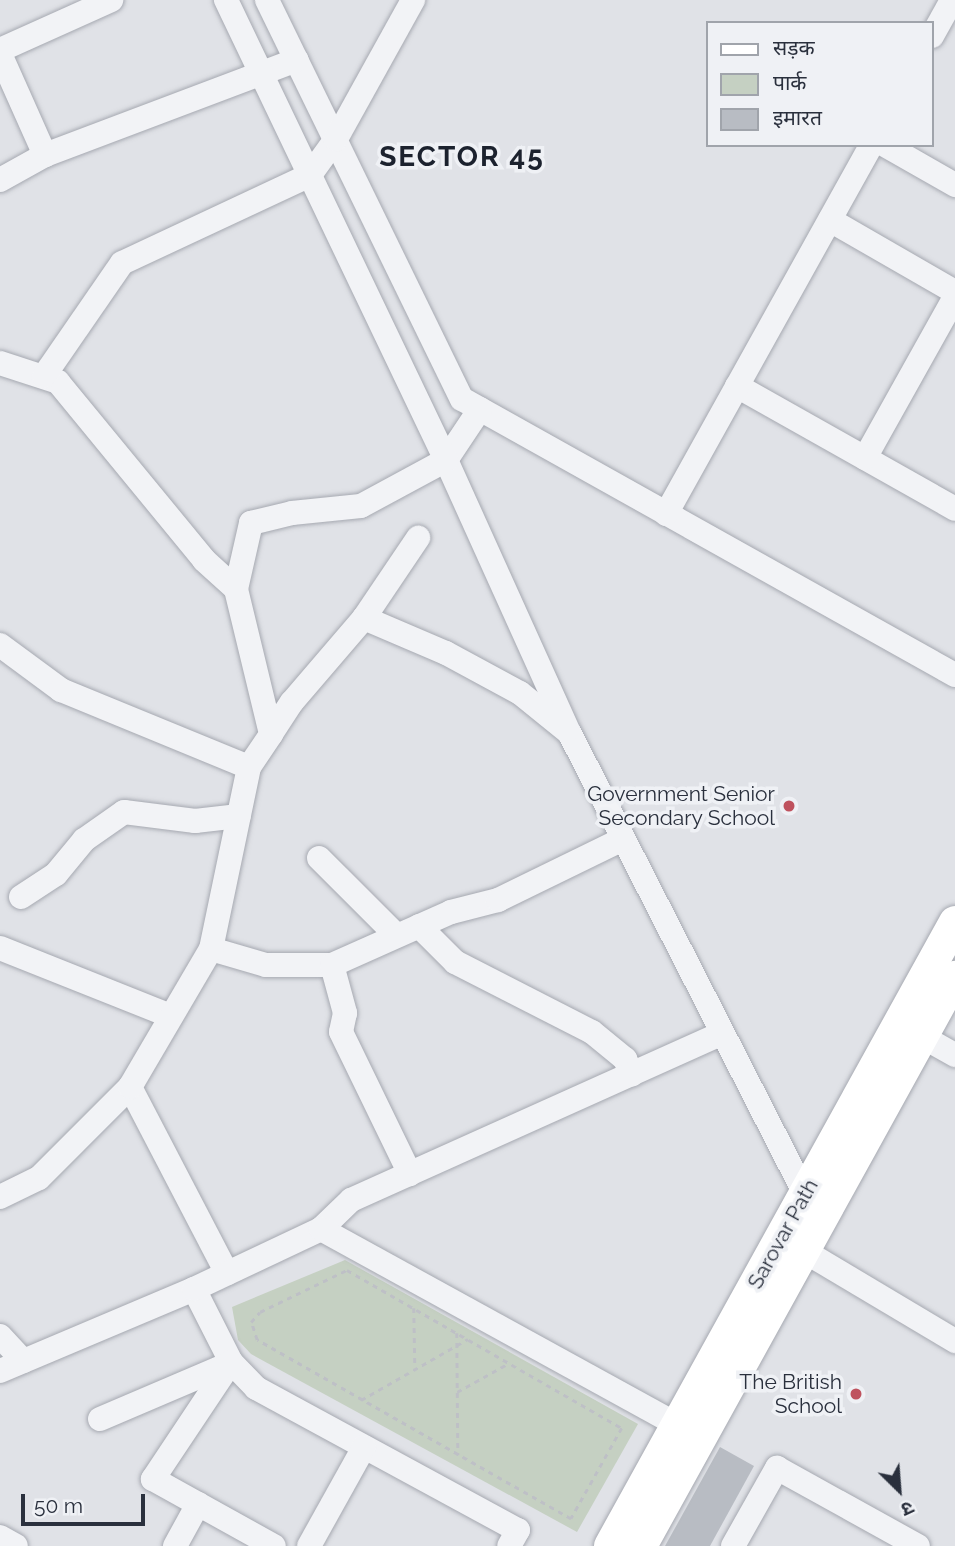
<!DOCTYPE html>
<meta charset="utf-8">
<style>
body{margin:0}
#map{position:relative;width:955px;height:1546px;overflow:hidden;background:#e0e2e7;font-family:Raleway,"Noto Sans Devanagari",sans-serif}
div>[style]{position:absolute}
.green>*{inset:0;background:#c5d0c2}
.building>*{inset:0;background:#b8bcc3}
.path>*{height:2.5px;margin-top:-1.25px;transform-origin:0;background:repeating-linear-gradient(90deg,#bec0c6 0 5px,transparent 0 10px)}
.roads{filter:drop-shadow(0 0 2px #a6a9b1) drop-shadow(0 0 2px #a6a9b1)}
.minor>*{height:24px;margin:-12px;padding:0 12px;transform-origin:12px;border-radius:12px;background:#f2f3f6}
.major>*{height:32px;margin:-16px;padding:0 16px;transform-origin:16px;border-radius:16px;background:#fff}
.dots>*{width:19px;height:19px;translate:-50% -50%;box-sizing:border-box;border:4px solid #eff1f5;border-radius:50%}
span{translate:-50% -50%;white-space:nowrap;text-align:center;line-height:1.15;-webkit-text-stroke:7px #eff1f5;paint-order:stroke}
.poi-label{font-size:21px;color:#2a303d}
.right{translate:-100% -50%;text-align:right}
.street-label{font-size:21px;color:#2a303d}
.district-label{font-size:28px;color:#1c222e;font-weight:700;letter-spacing:2px}
.legend{position:absolute;left:706px;top:21px;width:228px;height:126px;box-sizing:border-box;background:#eff1f5;border:2px solid #a0a4ab;margin:0;padding:9px 12px;list-style:none;font-size:21px;color:#2a303d}
.legend li{display:flex;align-items:center;gap:14px;height:35px}
.legend b{width:35px;border:2px solid #a0a4ab}
.north{position:absolute;left:864px;top:1455px;width:70px;height:70px;-webkit-text-stroke:5px #eff1f5;paint-order:stroke;rotate:155deg;font-size:19px;font-weight:700;line-height:28px;text-align:center;color:#2a303d}
.north::after{content:'';display:block;margin:auto;width:24px;height:32px;background:#2a303d;clip-path:polygon(50% 0,100% 100%,50% 72%,0 100%)}
.scale{position:absolute;left:21px;top:1494px;width:124px;height:32px;box-sizing:border-box;border:4px solid #2a303d;border-top:0;padding-left:9px;font-size:21px;line-height:24px;white-space:nowrap;color:#2a303d;-webkit-text-stroke:5px #eff1f5;paint-order:stroke}
</style>
<div id="map">
<div class="green">
<i style="clip-path:polygon(345px 1260px,638px 1424px,577px 1532px,251px 1354px,238px 1340px,232px 1307px)"></i>
</div>
<div class="building">
<i style="clip-path:polygon(720px 1447px,754px 1466px,710px 1546px,665px 1546px)"></i>
</div>
<div class="path">
<i style="left:347px;top:1270px;width:317px;rotate:29.9deg"></i>
<i style="left:622px;top:1428px;width:104px;rotate:119.3deg"></i>
<i style="left:571px;top:1519px;width:361px;rotate:-150.3deg"></i>
<i style="left:257px;top:1340px;width:19px;rotate:-108deg"></i>
<i style="left:251px;top:1322px;width:13px;rotate:-48deg"></i>
<i style="left:260px;top:1312px;width:97px;rotate:-25.8deg"></i>
<i style="left:414px;top:1308px;width:60px;rotate:89deg"></i>
<i style="left:457px;top:1333px;width:122px;rotate:89.5deg"></i>
<i style="left:457px;top:1392px;width:60px;rotate:-29.1deg"></i>
<i style="left:361px;top:1400px;width:123px;rotate:-29.7deg"></i>
</div>
<div class="roads">
<div class="minor">
<i style="left:267px;top:0;width:444px;rotate:64deg"></i>
<i style="left:462px;top:399px;width:565px;rotate:29.24deg"></i>
<i style="left:932px;top:36px;width:41px;rotate:-60.9deg"></i>
<i style="left:0;top:50px;width:122px;rotate:-24.2deg"></i>
<i style="left:0;top:54px;width:111px;rotate:66deg"></i>
<i style="left:885px;top:145px;width:81px;rotate:29.7deg"></i>
<i style="left:0;top:180px;width:51px;rotate:-29.1deg"></i>
<i style="left:45px;top:155px;width:269px;rotate:-20.7deg"></i>
<i style="left:830px;top:220px;width:144px;rotate:29.9deg"></i>
<i style="left:0;top:363px;width:61px;rotate:18.1deg"></i>
<i style="left:58px;top:382px;width:230px;rotate:50.6deg"></i>
<i style="left:204px;top:560px;width:43px;rotate:42.2deg"></i>
<i style="left:44px;top:376px;width:137px;rotate:-55.4deg"></i>
<i style="left:122px;top:263px;width:208px;rotate:-25.1deg"></i>
<i style="left:310px;top:175px;width:44px;rotate:-54.2deg"></i>
<i style="left:336px;top:139px;width:159px;rotate:-61deg"></i>
<i style="left:737px;top:386px;width:250px;rotate:29.4deg"></i>
<i style="left:480px;top:409px;width:61px;rotate:123.7deg"></i>
<i style="left:446px;top:460px;width:301px;rotate:65.7deg"></i>
<i style="left:570px;top:734px;width:517px;rotate:62.94deg"></i>
<i style="left:865px;top:458px;width:184px;rotate:-60.8deg"></i>
<i style="left:666px;top:514px;width:422px;rotate:-60.9deg"></i>
<i style="left:364px;top:618px;width:97px;rotate:-56deg"></i>
<i style="left:0;top:645px;width:76px;rotate:36.4deg"></i>
<i style="left:61px;top:690px;width:203px;rotate:22.3deg"></i>
<i style="left:271px;top:734px;width:38px;rotate:-57deg"></i>
<i style="left:292px;top:702px;width:111px;rotate:-49.4deg"></i>
<i style="left:364px;top:618px;width:89px;rotate:23.1deg"></i>
<i style="left:446px;top:653px;width:84px;rotate:28.4deg"></i>
<i style="left:520px;top:693px;width:60px;rotate:39deg"></i>
<i style="left:319px;top:858px;width:109px;rotate:45deg"></i>
<i style="left:21px;top:897px;width:42px;rotate:-33.3deg"></i>
<i style="left:56px;top:874px;width:44px;rotate:-50.5deg"></i>
<i style="left:84px;top:840px;width:49px;rotate:-35deg"></i>
<i style="left:124px;top:812px;width:72px;rotate:7.2deg"></i>
<i style="left:195px;top:821px;width:44px;rotate:-6.5deg"></i>
<i style="left:419px;top:926px;width:51px;rotate:45deg"></i>
<i style="left:455px;top:962px;width:154px;rotate:27.1deg"></i>
<i style="left:592px;top:1032px;width:43px;rotate:39.3deg"></i>
<i style="left:625px;top:1059px;width:17px;rotate:66deg"></i>
<i style="left:0;top:948px;width:184px;rotate:21.7deg"></i>
<i style="left:211px;top:949px;width:57px;rotate:16.2deg"></i>
<i style="left:266px;top:965px;width:66px"></i>
<i style="left:332px;top:965px;width:130px;rotate:-24deg"></i>
<i style="left:451px;top:912px;width:49px;rotate:-14.3deg"></i>
<i style="left:498px;top:900px;width:139px;rotate:-26deg"></i>
<i style="left:332px;top:965px;width:50px;rotate:74.8deg"></i>
<i style="left:345px;top:1013px;width:19px;rotate:102deg"></i>
<i style="left:341px;top:1032px;width:158px;rotate:64.1deg"></i>
<i style="left:907px;top:1028px;width:55px;rotate:29.4deg"></i>
<i style="left:130px;top:1087px;width:210px;rotate:62.5deg"></i>
<i style="left:0;top:1197px;width:43px;rotate:-26deg"></i>
<i style="left:39px;top:1178px;width:129px;rotate:-45deg"></i>
<i style="left:130px;top:1087px;width:160px;rotate:-59.6deg"></i>
<i style="left:211px;top:949px;width:186px;rotate:-78.2deg"></i>
<i style="left:249px;top:767px;width:40px;rotate:-56deg"></i>
<i style="left:271px;top:734px;width:149px;rotate:-103.6deg"></i>
<i style="left:236px;top:589px;width:68px;rotate:-77.2deg"></i>
<i style="left:251px;top:523px;width:42px;rotate:-13.7deg"></i>
<i style="left:292px;top:513px;width:69px;rotate:-5.8deg"></i>
<i style="left:361px;top:506px;width:97px;rotate:-28.4deg"></i>
<i style="left:446px;top:460px;width:510px;rotate:-115.56deg"></i>
<i style="left:321px;top:1229px;width:42px;rotate:-44deg"></i>
<i style="left:351px;top:1200px;width:405px;rotate:-24.2deg"></i>
<i style="left:804px;top:1251px;width:176px;rotate:30.8deg"></i>
<i style="left:194px;top:1289px;width:82px;rotate:63.1deg"></i>
<i style="left:231px;top:1362px;width:36px;rotate:46deg"></i>
<i style="left:256px;top:1388px;width:298px;rotate:28.5deg"></i>
<i style="left:518px;top:1530px;width:18px;rotate:119deg"></i>
<i style="left:0;top:1336px;width:34px;rotate:47deg"></i>
<i style="left:231px;top:1362px;width:141px;rotate:123.7deg"></i>
<i style="left:153px;top:1479px;width:138px;rotate:29deg"></i>
<i style="left:0;top:1371px;width:211px;rotate:-22.9deg"></i>
<i style="left:194px;top:1289px;width:140px;rotate:-25.3deg"></i>
<i style="left:321px;top:1229px;width:422px;rotate:28.8deg"></i>
<i style="left:100px;top:1419px;width:142px;rotate:-23.1deg"></i>
<i style="left:0;top:1537px;width:18px;rotate:29deg"></i>
<i style="left:175px;top:1546px;width:48px;rotate:-61.3deg"></i>
<i style="left:309px;top:1546px;width:113px;rotate:-60.9deg"></i>
<i style="left:733px;top:1546px;width:90px;rotate:-60.6deg"></i>
<i style="left:777px;top:1468px;width:161px;rotate:29deg"></i>
</div>
<div class="major">
<i style="left:610px;top:1546px;width:713px;rotate:-61.06deg"></i>
<i style="left:641px;top:1546px;width:650px;rotate:-61.11deg"></i>
</div>
</div>
<div class="dots">
<i style="left:789px;top:806px;background:#bf525e"></i>
<i style="left:856px;top:1394px;background:#bf525e"></i>
</div>
<div class="poi-label">
<span class="right" style="left:775px;top:806px">Government Senior<br>Secondary School</span>
<span class="right" style="left:842px;top:1394px">The British<br>School</span>
</div>
<div class="street-label">
<span style="left:783px;top:1234px;rotate:-61deg">Sarovar Path</span>
</div>
<div class="district-label">
<span style="left:462px;top:157px">SECTOR 45</span>
</div>
<ul class="legend">
<li><b style="height:9px;background:#fff"></b>सड़क</li>
<li><b style="height:19px;background:#c5d0c2"></b>पार्क</li>
<li><b style="height:19px;background:#b8bcc3"></b>इमारत</li>
</ul>
<div class="north">उ</div>
<div class="scale">50 m</div>
</div>
